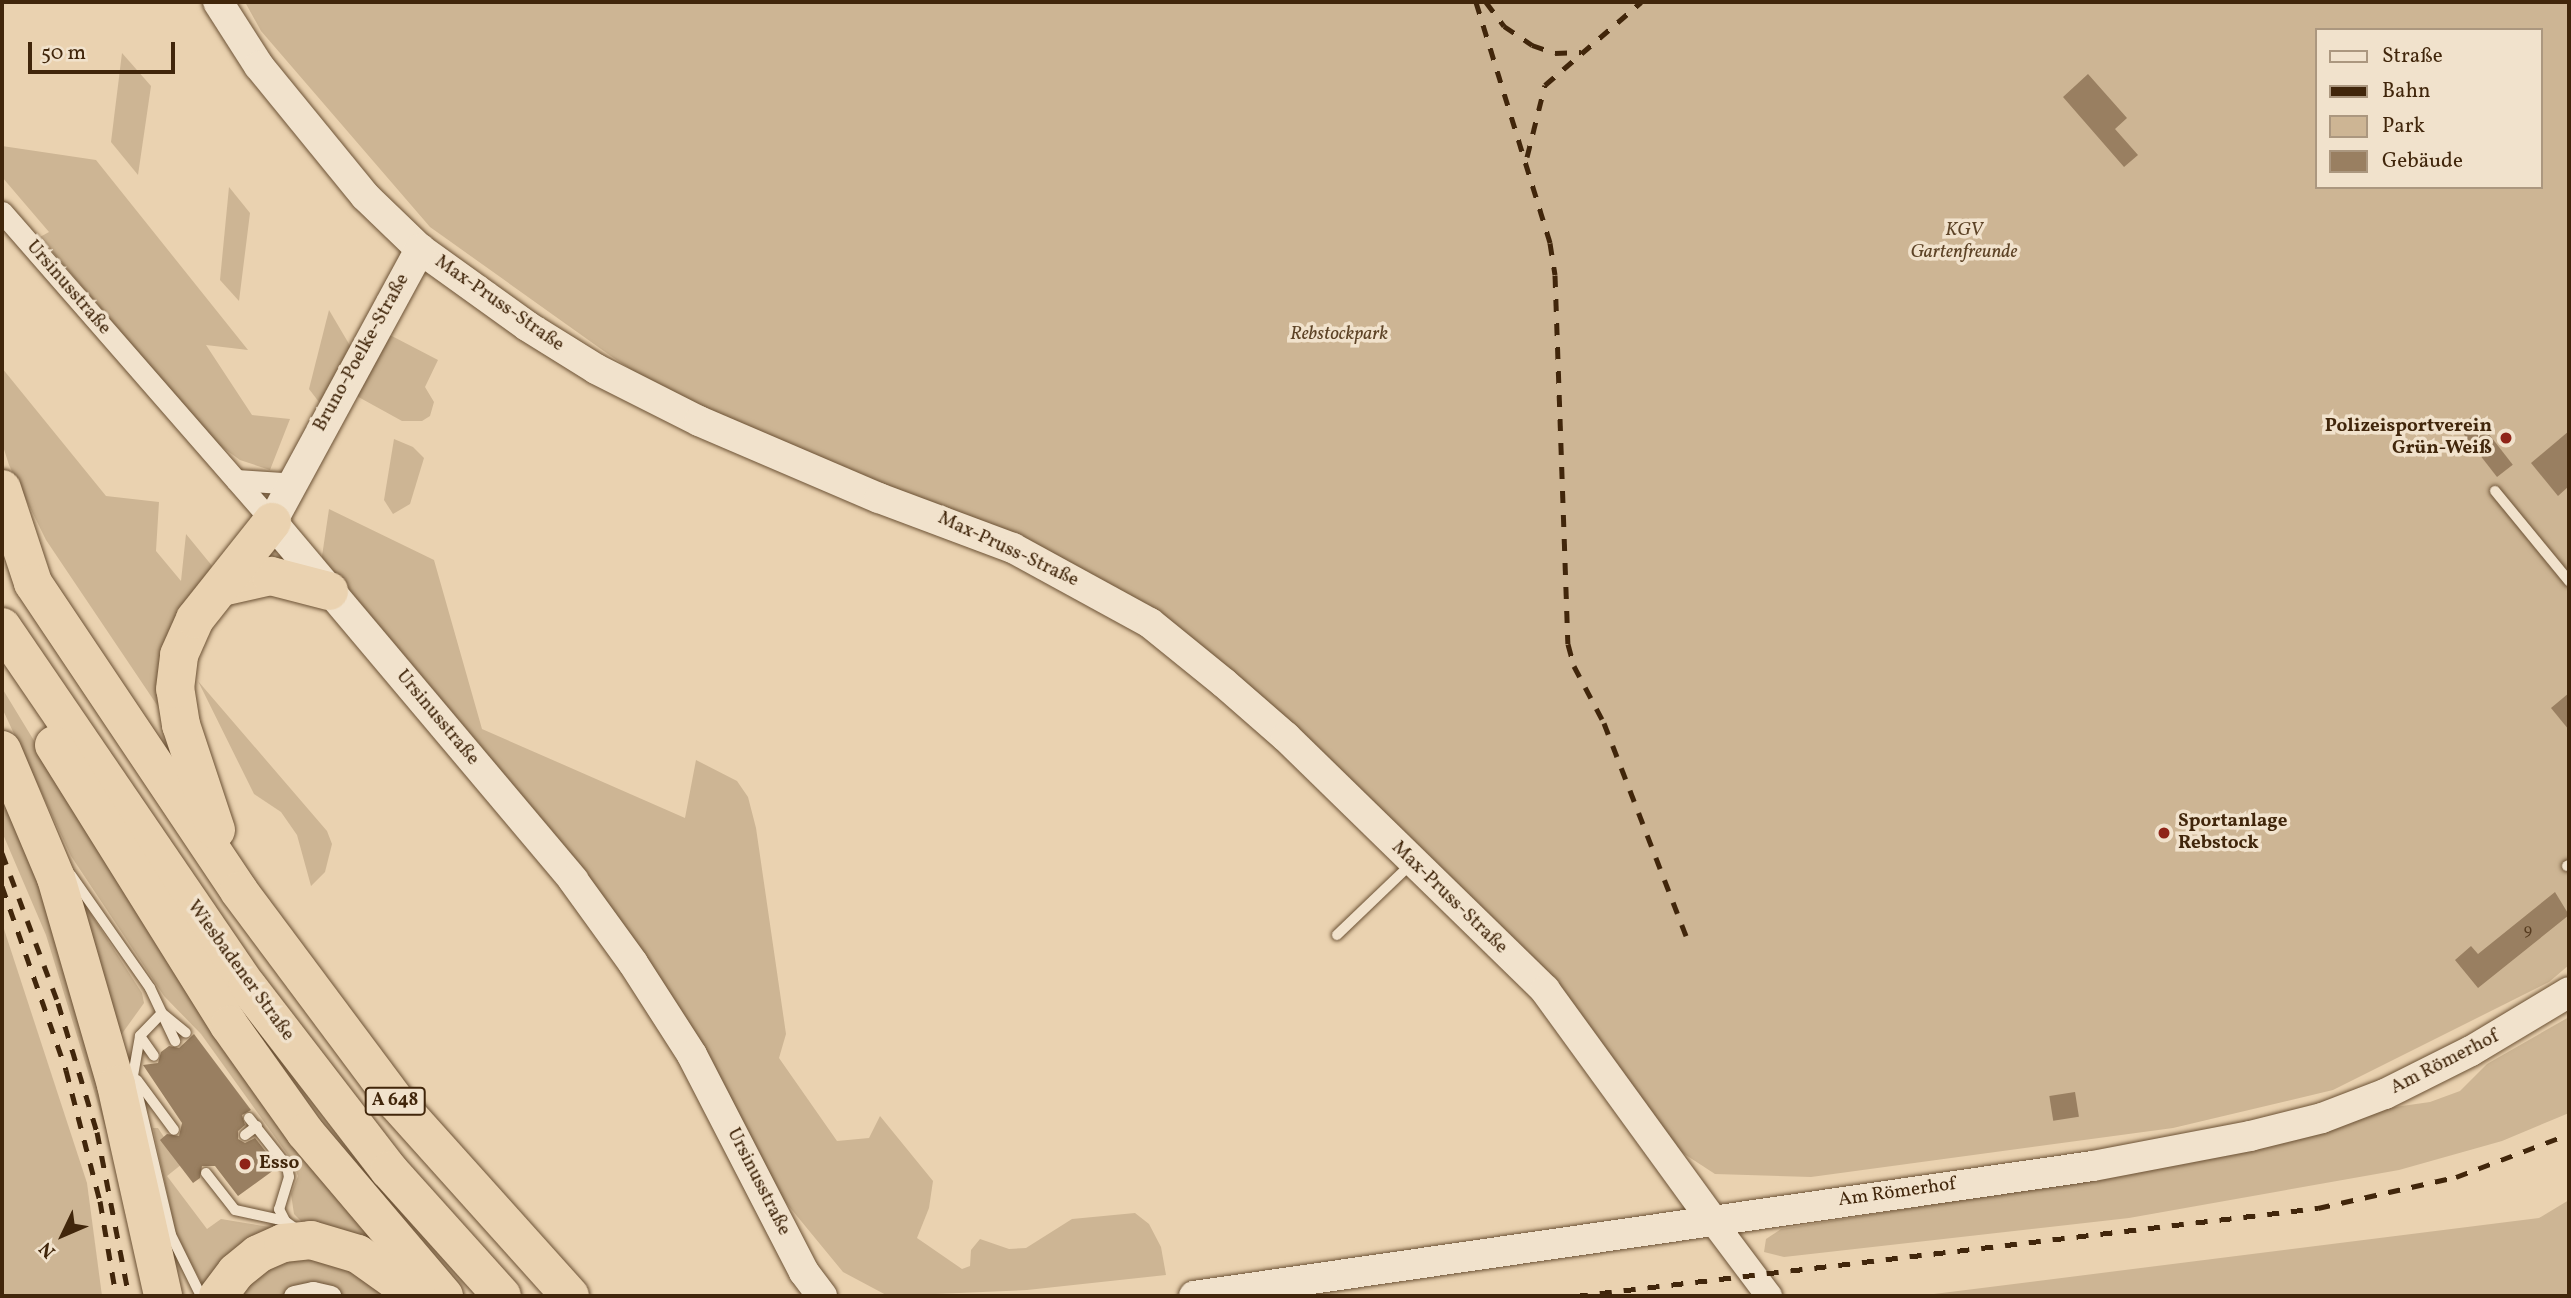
<!DOCTYPE html>
<meta charset="utf-8">
<style>
body{margin:0}
#map{position:relative;width:2571px;height:1298px;overflow:hidden;background:#ead2b0;font-family:Vollkorn,serif}
div>[style]{position:absolute}
.green>*{inset:0;background:#cdb594}
.building>*{inset:0;background:#997f61;transform-origin:0 0}
.roads{filter:drop-shadow(0 0 2px #6b5134) drop-shadow(0 0 2px #6b5134)}
.service>*{height:10px;margin:-5px;padding:0 5px;transform-origin:5px;border-radius:5px;background:#f1e2cc}
.minor>*{height:21px;margin:-10.5px;padding:0 10.5px;transform-origin:10.5px;border-radius:10.5px;background:#f1e2cc}
.tertiary>*{height:26px;margin:-13px;padding:0 13px;transform-origin:13px;border-radius:13px;background:#f1e2cc}
.secondary>*{height:30px;margin:-15px;padding:0 15px;transform-origin:15px;border-radius:15px;background:#f1e2cc}
.motorway>*{height:38px;margin:-19px;padding:0 19px;transform-origin:19px;border-radius:19px;background:#ead2b0}
.rail>*{height:5px;margin-top:-2.5px;transform-origin:0;background:repeating-linear-gradient(90deg,#41260b 0 12px,transparent 0 24px)}
.dots>*{width:19px;height:19px;translate:-50% -50%;box-sizing:border-box;border:4px solid #f1e2cc;border-radius:50%}
span{translate:-50% -50%;white-space:nowrap;text-align:center;line-height:1.15;-webkit-text-stroke:7px #f1e2cc;paint-order:stroke}
.number-label{font-size:16px;color:#573c20}
.number-label span{-webkit-text-stroke-width:0}
.shield-label span{padding:2px 5px;background:#f1e2cc;border:2px solid;border-radius:5px;-webkit-text-stroke-width:0}
.shield-label{font-size:18px;color:#41260b;font-weight:700}
.park-label{font-size:19px;color:#5d4326;font-style:italic}
.street-label{font-size:19px;color:#41260b}
.poi-label{font-size:19px;color:#41260b;font-weight:700}
.right{translate:-100% -50%;text-align:right}
.left{translate:0 -50%;text-align:left}
.frame{position:absolute;inset:0;border:4px solid #41260b;pointer-events:none}
.legend{position:absolute;left:2315px;top:28px;width:228px;height:161px;box-sizing:border-box;background:#f1e2cc;border:2px solid #ab977f;margin:0;padding:9px 12px;list-style:none;font-size:21px;color:#41260b}
.legend li{display:flex;align-items:center;gap:14px;height:35px}
.legend b{width:35px;border:2px solid #ab977f}
.north{position:absolute;left:28px;top:1200px;width:70px;height:70px;-webkit-text-stroke:5px #f1e2cc;paint-order:stroke;rotate:226deg;font-size:19px;font-weight:700;line-height:28px;text-align:center;color:#41260b}
.north::after{content:'';display:block;margin:auto;width:24px;height:32px;background:#41260b;clip-path:polygon(50% 0,100% 100%,50% 72%,0 100%)}
.scale{position:absolute;left:28px;top:42px;width:147px;height:32px;box-sizing:border-box;border:4px solid #41260b;border-top:0;padding-left:9px;font-size:21px;line-height:24px;white-space:nowrap;color:#41260b;-webkit-text-stroke:5px #f1e2cc;paint-order:stroke}
</style>
<div id="map">
<div class="green">
<i style="clip-path:polygon(evenodd,245px 2px,2569px 2px,2569px 965px,2549px 982px,2333px 1090px,2173px 1128px,1811px 1177px,1715px 1174px,1669px 1144px,1550px 981px,1160px 616px,702px 417px,608px 354px,430px 227px,261px 31px,245px 2px,2317px 30px,2541px 30px,2541px 187px,2317px 187px,2317px 30px)"></i>
<i style="clip-path:polygon(122px 53px,151px 86px,138px 175px,111px 142px)"></i>
<i style="clip-path:polygon(2px 146px,96px 160px,248px 350px,206px 345px,252px 415px,290px 419px,270px 470px,240px 460px,215px 442px,40px 237px,49px 232px,2px 177px)"></i>
<i style="clip-path:polygon(229px 187px,250px 213px,239px 301px,220px 280px)"></i>
<i style="clip-path:polygon(329px 310px,352px 349px,322px 406px,309px 389px)"></i>
<i style="clip-path:polygon(388px 334px,438px 360px,425px 387px,434px 402px,430px 416px,422px 421px,402px 421px,353px 394px)"></i>
<i style="clip-path:polygon(2px 368px,106px 496px,159px 502px,156px 551px,181px 581px,186px 534px,213px 567px,159px 708px,46px 540px,9px 465px,2px 443px)"></i>
<i style="clip-path:polygon(394px 439px,413px 447px,424px 458px,410px 504px,393px 514px,384px 500px)"></i>
<i style="clip-path:polygon(329px 509px,434px 560px,482px 729px,685px 818px,696px 760px,737px 781px,748px 797px,756px 828px,786px 1034px,779px 1058px,837px 1141px,869px 1138px,880px 1116px,933px 1181px,929px 1208px,917px 1238px,962px 1269px,970px 1266px,971px 1250px,980px 1239px,1009px 1249px,1026px 1248px,1072px 1219px,1135px 1213px,1149px 1224px,1161px 1247px,1166px 1275px,1027px 1290px,888px 1296px,843px 1272px,778px 1193px,694px 1037px,321px 563px)"></i>
<i style="clip-path:polygon(198px 681px,327px 831px,332px 844px,325px 872px,311px 886px,297px 835px,281px 812px,254px 794px)"></i>
<i style="clip-path:polygon(2px 688px,112px 869px,408px 1275px,305px 1225px,294px 1214px,291px 1194px,298px 1176px,293px 1162px,201px 1034px,164px 996px,71px 856px,2px 708px)"></i>
<i style="clip-path:polygon(2px 775px,65px 946px,123px 1185px,46px 935px,2px 832px)"></i>
<i style="clip-path:polygon(82px 900px,142px 993px,144px 1003px,121px 1035px)"></i>
<i style="clip-path:polygon(2px 923px,87px 1183px,102px 1296px,2px 1296px)"></i>
<i style="clip-path:polygon(2569px 1017px,2569px 1113px,2502px 1141px,2399px 1170px,2129px 1218px,1784px 1257px,1764px 1252px,1766px 1239px,1781px 1229px,2191px 1163px,2388px 1108px,2430px 1102px,2460px 1091px,2487px 1064px)"></i>
<i style="clip-path:polygon(153px 1128px,158px 1128px,182px 1164px,167px 1176px,207px 1229px,221px 1219px,282px 1229px,208px 1294px,177px 1239px)"></i>
<i style="clip-path:polygon(2569px 1200px,2569px 1296px,1918px 1296px,2539px 1218px)"></i>
<i style="clip-path:polygon(311px 1249px,399px 1296px,230px 1296px,241px 1278px)"></i>
</div>
<div class="building">
<i style="clip-path:polygon(2088px 74px,2127px 118px,2115px 129px,2138px 155px,2124px 167px,2063px 97px)"></i>
<i style="left:2474px;top:415px;width:63px;height:20px;rotate:52deg"></i>
<i style="clip-path:polygon(2569px 431px,2569px 486px,2558px 496px,2531px 463px)"></i>
<i style="clip-path:polygon(2569px 693px,2569px 730px,2551px 708px)"></i>
<i style="clip-path:polygon(2555px 892px,2569px 915px,2478px 988px,2455px 960px,2471px 946px,2478px 954px)"></i>
<i style="clip-path:polygon(194px 1034px,251px 1110px,242px 1115px,245px 1125px,238px 1131px,238px 1139px,245px 1143px,255px 1138px,278px 1167px,238px 1196px,215px 1166px,202px 1166px,200px 1178px,193px 1183px,160px 1140px,167px 1134px,179px 1136px,182px 1123px,143px 1065px,158px 1063px,161px 1052px,169px 1046px,179px 1048px)"></i>
<i style="left:2075px;top:1092px;width:25px;height:26px;rotate:81deg"></i>
</div>
<div class="roads">
<div class="service">
<i style="left:2495px;top:491px;width:117px;rotate:50.6deg"></i>
<i style="left:2567px;top:866px;width:2px;rotate:-27deg"></i>
<i style="left:71px;top:875px;width:138px;rotate:55deg"></i>
<i style="left:150px;top:988px;width:59px;rotate:64.7deg"></i>
<i style="left:1337px;top:935px;width:103px;rotate:-43.8deg"></i>
<i style="left:162px;top:1013px;width:32px;rotate:134deg"></i>
<i style="left:140px;top:1036px;width:40px;rotate:100deg"></i>
<i style="left:133px;top:1075px;width:164px;rotate:76.6deg"></i>
<i style="left:171px;top:1235px;width:68px;rotate:63.8deg"></i>
<i style="left:164px;top:1015px;width:28px;rotate:39deg"></i>
<i style="left:140px;top:1036px;width:24px;rotate:55deg"></i>
<i style="left:137px;top:1080px;width:62px;rotate:53.5deg"></i>
<i style="left:249px;top:1118px;width:61px;rotate:51.6deg"></i>
<i style="left:287px;top:1166px;width:11px;rotate:80deg"></i>
<i style="left:289px;top:1177px;width:34px;rotate:107deg"></i>
<i style="left:279px;top:1209px;width:13px;rotate:63deg"></i>
<i style="left:285px;top:1221px;width:17px;rotate:36deg"></i>
<i style="left:245px;top:1135px;width:15px;rotate:-37deg"></i>
<i style="left:206px;top:1173px;width:47px;rotate:51.9deg"></i>
<i style="left:235px;top:1210px;width:51px;rotate:12.4deg"></i>
</div>
<div class="minor">
<i style="left:2px;top:212px;width:411px;rotate:48.9deg"></i>
<i style="left:236px;top:480px;width:46px;rotate:3.7deg"></i>
<i style="left:294px;top:1296px;width:19px;rotate:-12deg"></i>
<i style="left:313px;top:1292px;width:18px;rotate:13deg"></i>
</div>
<div class="tertiary">
<i style="left:1712px;top:1220px;width:95px;rotate:53.1deg"></i>
</div>
<div class="secondary">
<i style="left:218px;top:2px;width:76px;rotate:57.4deg"></i>
<i style="left:259px;top:66px;width:168px;rotate:50.8deg"></i>
<i style="left:365px;top:196px;width:76px;rotate:43.9deg"></i>
<i style="left:420px;top:249px;width:132px;rotate:35.7deg"></i>
<i style="left:527px;top:326px;width:81px;rotate:31.9deg"></i>
<i style="left:596px;top:369px;width:115px;rotate:26.8deg"></i>
<i style="left:699px;top:421px;width:196px;rotate:23.2deg"></i>
<i style="left:879px;top:498px;width:143px;rotate:20.5deg"></i>
<i style="left:1013px;top:548px;width:156px;rotate:28.7deg"></i>
<i style="left:1150px;top:623px;width:95px;rotate:39deg"></i>
<i style="left:1224px;top:683px;width:82px;rotate:41.1deg"></i>
<i style="left:1286px;top:737px;width:362px;rotate:44.3deg"></i>
<i style="left:1545px;top:990px;width:284px;rotate:54deg"></i>
<i style="left:272px;top:522px;width:468px;rotate:49.9deg"></i>
<i style="left:573px;top:880px;width:102px;rotate:54.1deg"></i>
<i style="left:633px;top:963px;width:109px;rotate:57.3deg"></i>
<i style="left:692px;top:1055px;width:244px;rotate:62.7deg"></i>
<i style="left:804px;top:1272px;width:30px;rotate:53deg"></i>
<i style="left:272px;top:522px;width:311px;rotate:-61.5deg"></i>
<i style="left:1194px;top:1296px;width:908px;rotate:-8.23deg"></i>
<i style="left:2093px;top:1166px;width:160px;rotate:-10.8deg"></i>
<i style="left:2250px;top:1136px;width:74px;rotate:-14deg"></i>
<i style="left:2322px;top:1118px;width:67px;rotate:-20.9deg"></i>
<i style="left:2385px;top:1094px;width:96px;rotate:-26.6deg"></i>
<i style="left:2471px;top:1051px;width:114px;rotate:-31deg"></i>
</div>
<div class="motorway">
<i style="left:2px;top:489px;width:99px;rotate:71.7deg"></i>
<i style="left:33px;top:583px;width:371px;rotate:56.2deg"></i>
<i style="left:239px;top:891px;width:264px;rotate:53.3deg"></i>
<i style="left:397px;top:1103px;width:259px;rotate:48.1deg"></i>
<i style="left:222px;top:587px;width:50px;rotate:-12.7deg"></i>
<i style="left:271px;top:576px;width:60px;rotate:14.5deg"></i>
<i style="left:2px;top:627px;width:436px;rotate:55.7deg"></i>
<i style="left:248px;top:987px;width:231px;rotate:52.4deg"></i>
<i style="left:389px;top:1170px;width:169px;rotate:48.1deg"></i>
<i style="left:54px;top:745px;width:330px;rotate:58deg"></i>
<i style="left:229px;top:1025px;width:131px;rotate:54.6deg"></i>
<i style="left:305px;top:1132px;width:215px;rotate:49.7deg"></i>
<i style="left:2px;top:750px;width:139px;rotate:67.1deg"></i>
<i style="left:56px;top:878px;width:216px;rotate:73.8deg"></i>
<i style="left:116px;top:1085px;width:216px;rotate:77.4deg"></i>
<i style="left:216px;top:830px;width:111px;rotate:-108.4deg"></i>
<i style="left:181px;top:725px;width:36px;rotate:-99deg"></i>
<i style="left:175px;top:689px;width:34px;rotate:-83deg"></i>
<i style="left:179px;top:655px;width:39px;rotate:-66deg"></i>
<i style="left:195px;top:619px;width:124px;rotate:-51.6deg"></i>
<i style="left:218px;top:1296px;width:30px;rotate:-53deg"></i>
<i style="left:236px;top:1272px;width:28px;rotate:-39deg"></i>
<i style="left:258px;top:1254px;width:27px;rotate:-24deg"></i>
<i style="left:283px;top:1243px;width:28px;rotate:-6deg"></i>
<i style="left:311px;top:1240px;width:49px;rotate:16.6deg"></i>
<i style="left:358px;top:1254px;width:72px;rotate:35.4deg"></i>
</div>
</div>
<div class="rail">
<i style="left:1476px;top:2px;width:252px;rotate:72.9deg"></i>
<i style="left:1550px;top:243px;width:32px;rotate:81deg"></i>
<i style="left:1555px;top:275px;width:369px;rotate:88deg"></i>
<i style="left:1568px;top:644px;width:23px;rotate:75deg"></i>
<i style="left:1574px;top:666px;width:64px;rotate:62.2deg"></i>
<i style="left:1604px;top:723px;width:234px;rotate:68.9deg"></i>
<i style="left:1486px;top:2px;width:30px;rotate:53deg"></i>
<i style="left:1504px;top:26px;width:34px;rotate:34deg"></i>
<i style="left:1532px;top:45px;width:24px;rotate:19deg"></i>
<i style="left:1555px;top:53px;width:26px;rotate:-2deg"></i>
<i style="left:1527px;top:157px;width:74px;rotate:-76deg"></i>
<i style="left:1545px;top:85px;width:127px;rotate:-40.8deg"></i>
<i style="left:2px;top:853px;width:160px;rotate:69.5deg"></i>
<i style="left:58px;top:1003px;width:135px;rotate:73.2deg"></i>
<i style="left:97px;top:1132px;width:167px;rotate:79deg"></i>
<i style="left:2px;top:886px;width:195px;rotate:70.8deg"></i>
<i style="left:66px;top:1070px;width:135px;rotate:75.5deg"></i>
<i style="left:100px;top:1201px;width:96px;rotate:80.4deg"></i>
<i style="left:1576px;top:1296px;width:747px;rotate:-6.76deg"></i>
<i style="left:2318px;top:1208px;width:141px;rotate:-12.7deg"></i>
<i style="left:2456px;top:1177px;width:121px;rotate:-20.8deg"></i>
</div>
<div class="dots">
<i style="left:2506px;top:438px;background:#8f2418"></i>
<i style="left:2164px;top:833px;background:#8f2418"></i>
<i style="left:245px;top:1164px;background:#8f2418"></i>
</div>
<div class="number-label">
<span style="left:2528px;top:931px">9</span>
</div>
<div class="shield-label">
<span style="left:395px;top:1101px">A 648</span>
</div>
<div class="park-label">
<span style="left:1964px;top:242px">KGV<br>Gartenfreunde</span>
<span style="left:1339px;top:335px">Rebstockpark</span>
</div>
<div class="street-label">
<span style="left:68px;top:288px;rotate:49deg">Ursinusstraße</span>
<span style="left:499px;top:304px;rotate:35deg">Max-Pruss-Straße</span>
<span style="left:362px;top:353px;rotate:-61deg">Bruno-Poelke-Straße</span>
<span style="left:1008px;top:550px;rotate:25deg">Max-Pruss-Straße</span>
<span style="left:437px;top:718px;rotate:50deg">Ursinusstraße</span>
<span style="left:1449px;top:898px;rotate:44deg">Max-Pruss-Straße</span>
<span style="left:240px;top:971px;rotate:54deg">Wiesbadener Straße</span>
<span style="left:2445px;top:1063px;rotate:-27deg">Am Römerhof</span>
<span style="left:758px;top:1182px;rotate:63deg">Ursinusstraße</span>
<span style="left:1897px;top:1193px;rotate:-8deg">Am Römerhof</span>
</div>
<div class="poi-label">
<span class="right" style="left:2492px;top:438px">Polizeisportverein<br>Grün-Weiß</span>
<span class="left" style="left:2178px;top:833px">Sportanlage<br>Rebstock</span>
<span class="left" style="left:259px;top:1164px">Esso</span>
</div>
<div class="frame"></div>
<ul class="legend">
<li><b style="height:9px;background:#f1e2cc"></b>Straße</li>
<li><b style="height:9px;background:#41260b"></b>Bahn</li>
<li><b style="height:19px;background:#cdb594"></b>Park</li>
<li><b style="height:19px;background:#997f61"></b>Gebäude</li>
</ul>
<div class="north">N</div>
<div class="scale">50 m</div>
</div>
